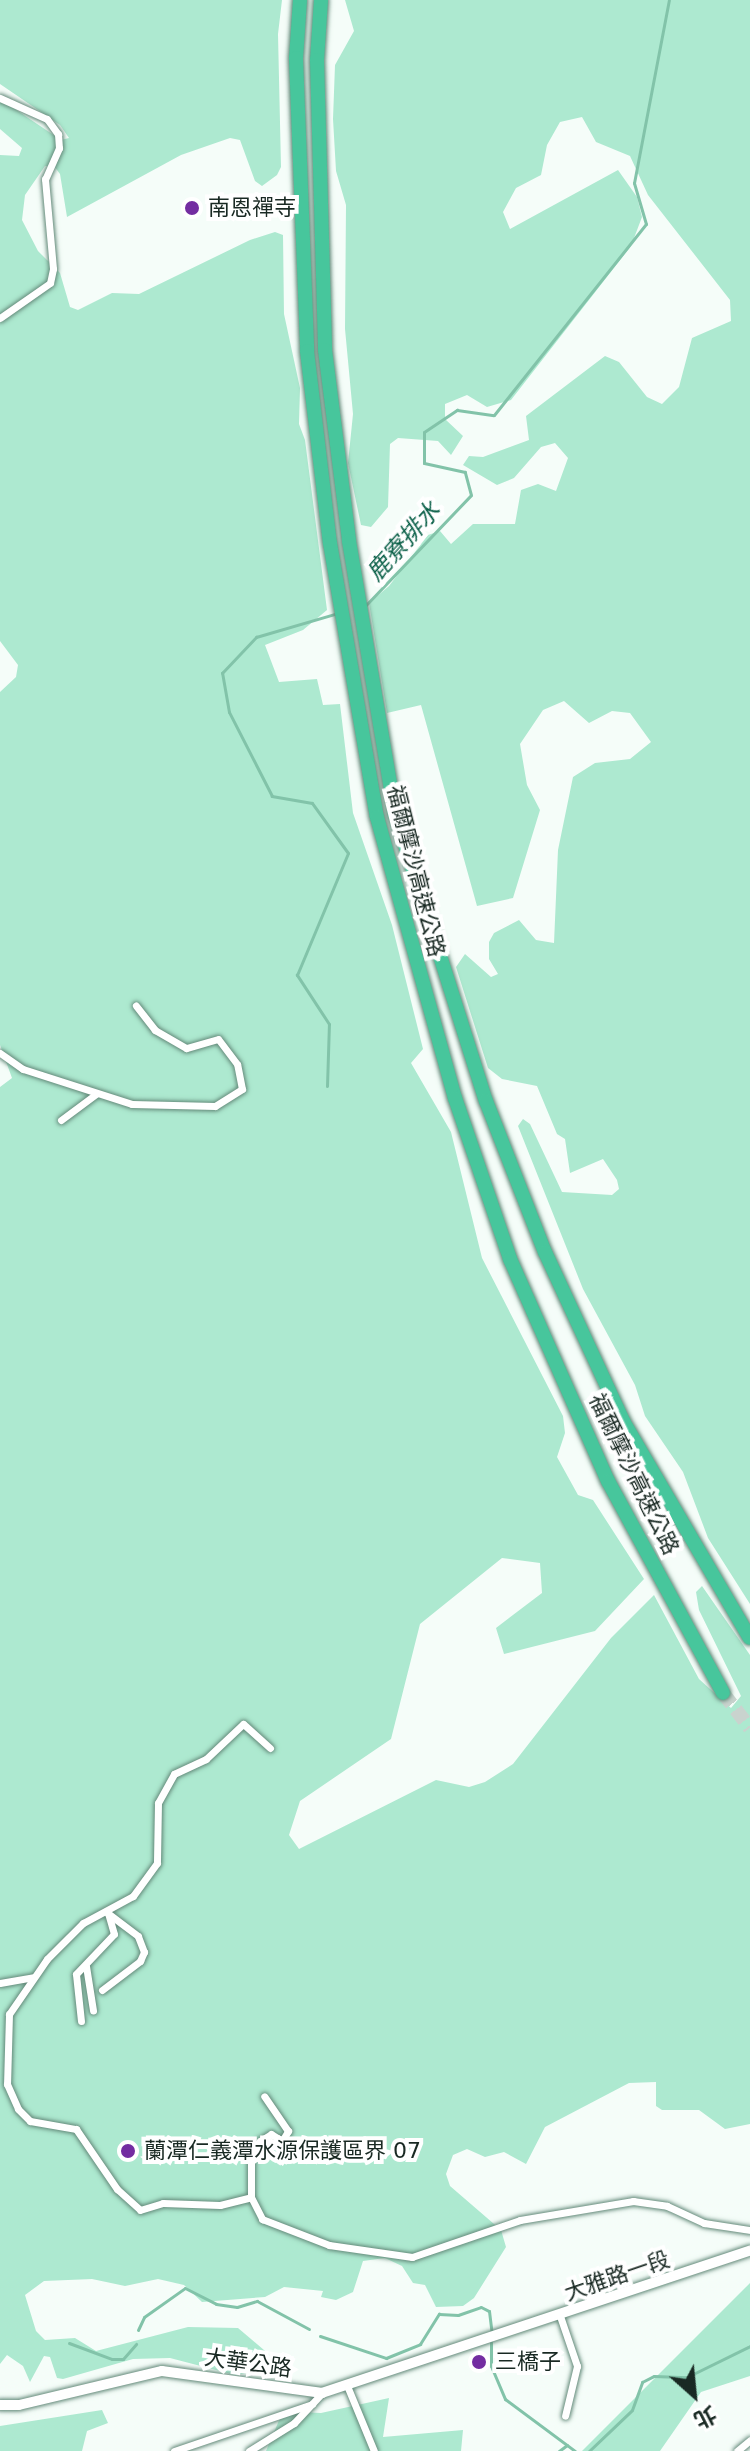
<!DOCTYPE html>
<meta charset="utf-8">
<style>
body{margin:0}
#map{position:relative;width:750px;height:2451px;overflow:hidden;background:#f5fdf9;font-family:"DejaVu Sans","Noto Sans TC",sans-serif}
div>[style]{position:absolute}
.green>*{inset:0;background:#ade9d0}
.stream>*{height:3px;margin:-1.5px;padding:0 1.5px;transform-origin:1.5px;border-radius:1.5px;background:#82c3a9}
.highway-tunnel>*{height:14px;margin-top:-7px;transform-origin:0;background:repeating-linear-gradient(90deg,#c9d3ce 0 14px,transparent 0 21px)}
.roads{filter:drop-shadow(0 0 2px #648a7a) drop-shadow(0 0 2px #648a7a)}
.street>*{height:7px;margin:-3.5px;padding:0 3.5px;transform-origin:3.5px;border-radius:3.5px;background:#fff}
.secondary>*{height:10px;margin:-5px;padding:0 5px;transform-origin:5px;border-radius:5px;background:#fff}
.highway>*{height:14px;margin:-7px;padding:0 7px;transform-origin:7px;border-radius:7px;background:#47c69c}
.dots>*{width:22px;height:22px;translate:-50% -50%;box-sizing:border-box;border:4px solid #fff;border-radius:50%}
span{translate:-50% -50%;white-space:nowrap;text-align:center;line-height:1.15;-webkit-text-stroke:8px #fff;paint-order:stroke}
.poi-label{font-size:22px;color:#192923}
.left{translate:0 -50%;text-align:left}
.street-label{font-size:22px;color:#192923}
.water-label{font-size:24px;color:#095f47;font-style:italic}
.north{position:absolute;left:654px;top:2355px;width:80px;height:80px;-webkit-text-stroke:6px #fff;paint-order:stroke;rotate:153deg;font-size:22px;font-weight:700;line-height:32px;text-align:center;color:#192923}
.north::after{content:'';display:block;margin:auto;width:28px;height:36px;background:#192923;clip-path:polygon(50% 0,100% 100%,50% 72%,0 100%)}
</style>
<div id="map">
<div class="green">
<i style="clip-path:polygon(0 0,282px 0,278px 34px,281px 167px,277px 175px,262px 186px,255px 181px,240px 140px,230px 138px,181px 155px,67px 217px,60px 174px,54px 166px,45px 166px,25px 195px,22px 220px,38px 251px,60px 273px,70px 307px,78px 310px,112px 293px,139px 294px,250px 240px,275px 232px,283px 235px,284px 314px,300px 388px,299px 424px,305px 440px,327px 610px,303px 630px,265px 645px,279px 682px,317px 679px,323px 705px,340px 704px,353px 813px,392px 925px,423px 1049px,411px 1063px,451px 1132px,482px 1258px,563px 1416px,565px 1433px,557px 1457px,578px 1495px,593px 1500px,644px 1579px,595px 1631px,504px 1654px,496px 1628px,542px 1593px,540px 1563px,502px 1558px,420px 1624px,391px 1739px,300px 1801px,289px 1835px,299px 1849px,436px 1780px,469px 1787px,485px 1782px,513px 1764px,611px 1638px,654px 1595px,699px 1679px,731px 1708px,741px 1696px,699px 1610px,696px 1592px,702px 1586px,750px 1655px,750px 2124px,725px 2129px,699px 2110px,662px 2110px,656px 2106px,656px 2082px,629px 2083px,545px 2127px,526px 2164px,504px 2152px,485px 2157px,467px 2149px,453px 2155px,446px 2174px,450px 2186px,501px 2230px,506px 2247px,474px 2298px,463px 2306px,436px 2307px,425px 2285px,413px 2283px,402px 2266px,385px 2258px,363px 2261px,353px 2292px,336px 2300px,321px 2297px,323px 2291px,284px 2287px,265px 2297px,202px 2302px,184px 2285px,158px 2279px,125px 2286px,92px 2279px,44px 2281px,25px 2295px,36px 2331px,45px 2340px,75px 2338px,96px 2351px,188px 2327px,238px 2328px,271px 2356px,261px 2370px,235px 2375px,170px 2358px,133px 2359px,63px 2379px,57px 2378px,50px 2357px,44px 2356px,30px 2382px,23px 2366px,7px 2355px,0 2364px,0 1087px,12px 1078px,0 1045px,0 692px,16px 677px,18px 665px,0 641px,0 155px,19px 156px,22px 148px,0 129px,0 99px,61px 140px,69px 138px,60px 125px,0 84px)"></i>
<i style="clip-path:polygon(345px 0,750px 0,750px 1604px,708px 1538px,683px 1472px,645px 1416px,635px 1385px,583px 1289px,518px 1126px,523px 1119px,530px 1124px,562px 1192px,612px 1195px,619px 1189px,617px 1180px,603px 1159px,570px 1173px,565px 1139px,557px 1134px,537px 1086px,502px 1079px,488px 1068px,456px 967px,465px 954px,491px 977px,498px 974px,489px 959px,489px 942px,494px 933px,519px 920px,536px 940px,554px 943px,558px 850px,573px 777px,595px 763px,630px 759px,651px 742px,630px 713px,612px 711px,589px 723px,564px 701px,543px 710px,520px 744px,527px 785px,540px 810px,513px 898px,477px 906px,421px 705px,387px 713px,369px 603px,389px 586px,428px 535px,440px 531px,451px 544px,473px 524px,515px 524px,521px 490px,538px 484px,556px 491px,568px 458px,555px 443px,541px 447px,514px 478px,497px 485px,463px 465px,469px 456px,483px 457px,529px 440px,526px 416px,605px 356px,619px 362px,647px 397px,662px 404px,679px 387px,692px 338px,731px 321px,730px 300px,648px 195px,630px 156px,596px 142px,582px 117px,560px 122px,547px 145px,541px 175px,516px 188px,503px 212px,510px 229px,618px 170px,637px 197px,642px 217px,631px 246px,511px 400px,487px 407px,467px 395px,445px 404px,445px 419px,463px 436px,451px 455px,438px 441px,398px 438px,390px 444px,388px 507px,371px 527px,361px 525px,348px 463px,353px 414px,345px 329px,346px 205px,336px 171px,333px 119px,335px 65px,354px 31px)"></i>
<i style="clip-path:polygon(750px 2283px,750px 2376px,701px 2392px,660px 2451px,582px 2451px)"></i>
<i style="clip-path:polygon(389px 2398px,383px 2437px,463px 2430px,461px 2451px,266px 2451px,283px 2411px,321px 2413px)"></i>
<i style="clip-path:polygon(102px 2410px,108px 2423px,87px 2431px,82px 2451px,0 2451px,0 2426px)"></i>
</div>
<div class="stream">
<i style="left:365px;top:606px;width:153px;rotate:-46.3deg"></i>
<i style="left:471px;top:495px;width:24px;rotate:-105deg"></i>
<i style="left:465px;top:472px;width:42px;rotate:-167.6deg"></i>
<i style="left:424px;top:463px;width:31px;rotate:-90deg"></i>
<i style="left:424px;top:432px;width:40px;rotate:-34deg"></i>
<i style="left:457px;top:410px;width:37px;rotate:8deg"></i>
<i style="left:494px;top:415px;width:244px;rotate:-51.5deg"></i>
<i style="left:646px;top:224px;width:43px;rotate:-106.3deg"></i>
<i style="left:634px;top:183px;width:186px;rotate:-79.2deg"></i>
<i style="left:327px;top:1086px;width:62px;rotate:-88.2deg"></i>
<i style="left:329px;top:1024px;width:59px;rotate:-123.1deg"></i>
<i style="left:297px;top:975px;width:132px;rotate:-67.3deg"></i>
<i style="left:348px;top:853px;width:62px;rotate:-125.8deg"></i>
<i style="left:312px;top:803px;width:41px;rotate:-170.1deg"></i>
<i style="left:272px;top:796px;width:94px;rotate:-117.1deg"></i>
<i style="left:229px;top:712px;width:40px;rotate:-100deg"></i>
<i style="left:222px;top:673px;width:50px;rotate:-46.6deg"></i>
<i style="left:256px;top:637px;width:85px;rotate:-16.3deg"></i>
<i style="left:138px;top:2330px;width:14px;rotate:-65deg"></i>
<i style="left:144px;top:2317px;width:50px;rotate:-35.3deg"></i>
<i style="left:185px;top:2288px;width:35px;rotate:27deg"></i>
<i style="left:216px;top:2304px;width:21px;rotate:8deg"></i>
<i style="left:237px;top:2307px;width:21px;rotate:-17deg"></i>
<i style="left:257px;top:2301px;width:59px;rotate:28.3deg"></i>
<i style="left:320px;top:2336px;width:70px;rotate:18.4deg"></i>
<i style="left:386px;top:2358px;width:37px;rotate:-22deg"></i>
<i style="left:420px;top:2344px;width:36px;rotate:-58deg"></i>
<i style="left:439px;top:2314px;width:19px;rotate:3deg"></i>
<i style="left:458px;top:2315px;width:24px;rotate:-19deg"></i>
<i style="left:481px;top:2307px;width:9px;rotate:27deg"></i>
<i style="left:489px;top:2311px;width:23px;rotate:83deg"></i>
<i style="left:491px;top:2342px;width:24px;rotate:90deg"></i>
<i style="left:491px;top:2366px;width:36px;rotate:67deg"></i>
<i style="left:505px;top:2399px;width:87px;rotate:36.6deg"></i>
<i style="left:69px;top:2343px;width:46px;rotate:20.4deg"></i>
<i style="left:112px;top:2359px;width:11px"></i>
<i style="left:123px;top:2359px;width:20px;rotate:-49deg"></i>
<i style="left:559px;top:2451px;width:10px;rotate:-37deg"></i>
<i style="left:589px;top:2451px;width:59px;rotate:-43.6deg"></i>
<i style="left:632px;top:2410px;width:30px;rotate:-70deg"></i>
<i style="left:642px;top:2382px;width:13px;rotate:-27deg"></i>
<i style="left:654px;top:2376px;width:33px;rotate:2deg"></i>
<i style="left:687px;top:2377px;width:70px;rotate:-26.2deg"></i>
</div>
<div class="highway-tunnel">
<i style="left:723px;top:1693px;width:44px;rotate:52.4deg"></i>
</div>
<div class="roads">
<div class="street">
<i style="left:0;top:98px;width:51px;rotate:24.1deg"></i>
<i style="left:47px;top:119px;width:19px;rotate:54deg"></i>
<i style="left:58px;top:134px;width:14px;rotate:86deg"></i>
<i style="left:59px;top:148px;width:34px;rotate:114deg"></i>
<i style="left:45px;top:179px;width:90px;rotate:84.9deg"></i>
<i style="left:53px;top:269px;width:14px;rotate:102deg"></i>
<i style="left:50px;top:283px;width:61px;rotate:145deg"></i>
<i style="left:0;top:1053px;width:28px;rotate:35deg"></i>
<i style="left:23px;top:1069px;width:114px;rotate:17.8deg"></i>
<i style="left:132px;top:1104px;width:83px;rotate:1.4deg"></i>
<i style="left:215px;top:1106px;width:32px;rotate:-32deg"></i>
<i style="left:242px;top:1089px;width:25px;rotate:-101deg"></i>
<i style="left:237px;top:1064px;width:31px;rotate:-127deg"></i>
<i style="left:218px;top:1039px;width:33px;rotate:164deg"></i>
<i style="left:186px;top:1048px;width:36px;rotate:-150deg"></i>
<i style="left:155px;top:1030px;width:31px;rotate:-128deg"></i>
<i style="left:61px;top:1120px;width:44px;rotate:-36.6deg"></i>
<i style="left:270px;top:1748px;width:36px;rotate:-138deg"></i>
<i style="left:243px;top:1724px;width:51px;rotate:136.6deg"></i>
<i style="left:206px;top:1759px;width:35px;rotate:155deg"></i>
<i style="left:174px;top:1774px;width:33px;rotate:119deg"></i>
<i style="left:158px;top:1803px;width:60px;rotate:91deg"></i>
<i style="left:157px;top:1863px;width:41px;rotate:126deg"></i>
<i style="left:133px;top:1896px;width:57px;rotate:151.6deg"></i>
<i style="left:83px;top:1923px;width:51px;rotate:135deg"></i>
<i style="left:47px;top:1959px;width:67px;rotate:124.6deg"></i>
<i style="left:9px;top:2014px;width:70px;rotate:91.6deg"></i>
<i style="left:7px;top:2084px;width:27px;rotate:66deg"></i>
<i style="left:18px;top:2109px;width:17px;rotate:45deg"></i>
<i style="left:30px;top:2121px;width:47px;rotate:9.9deg"></i>
<i style="left:76px;top:2129px;width:73px;rotate:55.7deg"></i>
<i style="left:117px;top:2189px;width:31px;rotate:42deg"></i>
<i style="left:140px;top:2210px;width:24px;rotate:-17deg"></i>
<i style="left:163px;top:2203px;width:57px;rotate:2deg"></i>
<i style="left:220px;top:2205px;width:32px;rotate:-14deg"></i>
<i style="left:251px;top:2197px;width:25px;rotate:63deg"></i>
<i style="left:262px;top:2219px;width:72px;rotate:21.2deg"></i>
<i style="left:329px;top:2245px;width:84px;rotate:8.2deg"></i>
<i style="left:412px;top:2257px;width:114px;rotate:-18.9deg"></i>
<i style="left:520px;top:2220px;width:115px;rotate:-9.5deg"></i>
<i style="left:633px;top:2201px;width:34px;rotate:8deg"></i>
<i style="left:667px;top:2206px;width:41px;rotate:24.7deg"></i>
<i style="left:704px;top:2223px;width:47px;rotate:8.7deg"></i>
<i style="left:86px;top:1966px;width:45px;rotate:81deg"></i>
<i style="left:0;top:1983px;width:34px;rotate:-10deg"></i>
<i style="left:102px;top:1990px;width:48px;rotate:-37.3deg"></i>
<i style="left:140px;top:1961px;width:10px;rotate:-66deg"></i>
<i style="left:144px;top:1952px;width:17px;rotate:-111deg"></i>
<i style="left:138px;top:1936px;width:38px;rotate:-143deg"></i>
<i style="left:81px;top:2021px;width:47px;rotate:-96.1deg"></i>
<i style="left:76px;top:1974px;width:55px;rotate:-46.5deg"></i>
<i style="left:114px;top:1934px;width:22px;rotate:-106deg"></i>
<i style="left:251px;top:2197px;width:39px;rotate:-90deg"></i>
<i style="left:251px;top:2158px;width:19px;rotate:-62deg"></i>
<i style="left:260px;top:2141px;width:13px;rotate:-32deg"></i>
<i style="left:271px;top:2134px;width:13px;rotate:32deg"></i>
<i style="left:282px;top:2141px;width:12px;rotate:-59deg"></i>
<i style="left:288px;top:2131px;width:42px;rotate:-124.4deg"></i>
<i style="left:560px;top:2316px;width:53px;rotate:71.2deg"></i>
<i style="left:577px;top:2366px;width:51px;rotate:103.5deg"></i>
<i style="left:348px;top:2388px;width:68px;rotate:67.6deg"></i>
<i style="left:174px;top:2451px;width:146px;rotate:-18.8deg"></i>
<i style="left:249px;top:2451px;width:53px;rotate:-31.9deg"></i>
<i style="left:294px;top:2423px;width:41px;rotate:-47deg"></i>
<i style="left:737px;top:2451px;width:17px;rotate:-40deg"></i>
</div>
<div class="secondary">
<i style="left:0;top:2405px;width:19px"></i>
<i style="left:19px;top:2405px;width:147px;rotate:-13.4deg"></i>
<i style="left:162px;top:2371px;width:162px;rotate:7.8deg"></i>
<i style="left:322px;top:2393px;width:451px;rotate:-18.4deg"></i>
</div>
<div class="highway">
<i style="left:300px;top:0;width:58px;rotate:93.9deg"></i>
<i style="left:296px;top:58px;width:293px;rotate:87.8deg"></i>
<i style="left:307px;top:351px;width:193px;rotate:83.2deg"></i>
<i style="left:330px;top:543px;width:278px;rotate:80.3deg"></i>
<i style="left:377px;top:817px;width:292px;rotate:74.5deg"></i>
<i style="left:455px;top:1098px;width:170px;rotate:71.1deg"></i>
<i style="left:510px;top:1259px;width:243px;rotate:66.2deg"></i>
<i style="left:608px;top:1481px;width:241px;rotate:61.5deg"></i>
<i style="left:321px;top:0;width:60px;rotate:93.8deg"></i>
<i style="left:317px;top:60px;width:290px;rotate:88.4deg"></i>
<i style="left:325px;top:350px;width:193px;rotate:82.8deg"></i>
<i style="left:349px;top:541px;width:276px;rotate:80.4deg"></i>
<i style="left:395px;top:813px;width:302px;rotate:72.5deg"></i>
<i style="left:486px;top:1101px;width:162px;rotate:68.7deg"></i>
<i style="left:545px;top:1252px;width:186px;rotate:65.2deg"></i>
<i style="left:623px;top:1421px;width:251px;rotate:59.7deg"></i>
</div>
</div>
<div class="dots">
<i style="left:192px;top:208px;background:#732da1"></i>
<i style="left:128px;top:2151px;background:#732da1"></i>
<i style="left:479px;top:2362px;background:#732da1"></i>
</div>
<div class="poi-label">
<span class="left" style="left:208px;top:208px">南恩禪寺</span>
<span class="left" style="left:144px;top:2151px">蘭潭仁義潭水源保護區界 07</span>
<span class="left" style="left:495px;top:2362px">三橋子</span>
</div>
<div class="street-label">
<span style="left:416px;top:871px;rotate:76deg">福爾摩沙高速公路</span>
<span style="left:634px;top:1474px;rotate:64deg">福爾摩沙高速公路</span>
<span style="left:617px;top:2276px;rotate:-19deg">大雅路一段</span>
<span style="left:248px;top:2363px;rotate:8deg">大華公路</span>
</div>
<div class="water-label">
<span style="left:404px;top:542px;rotate:-48deg">鹿寮排水</span>
</div>
<div class="north">北</div>
</div>
